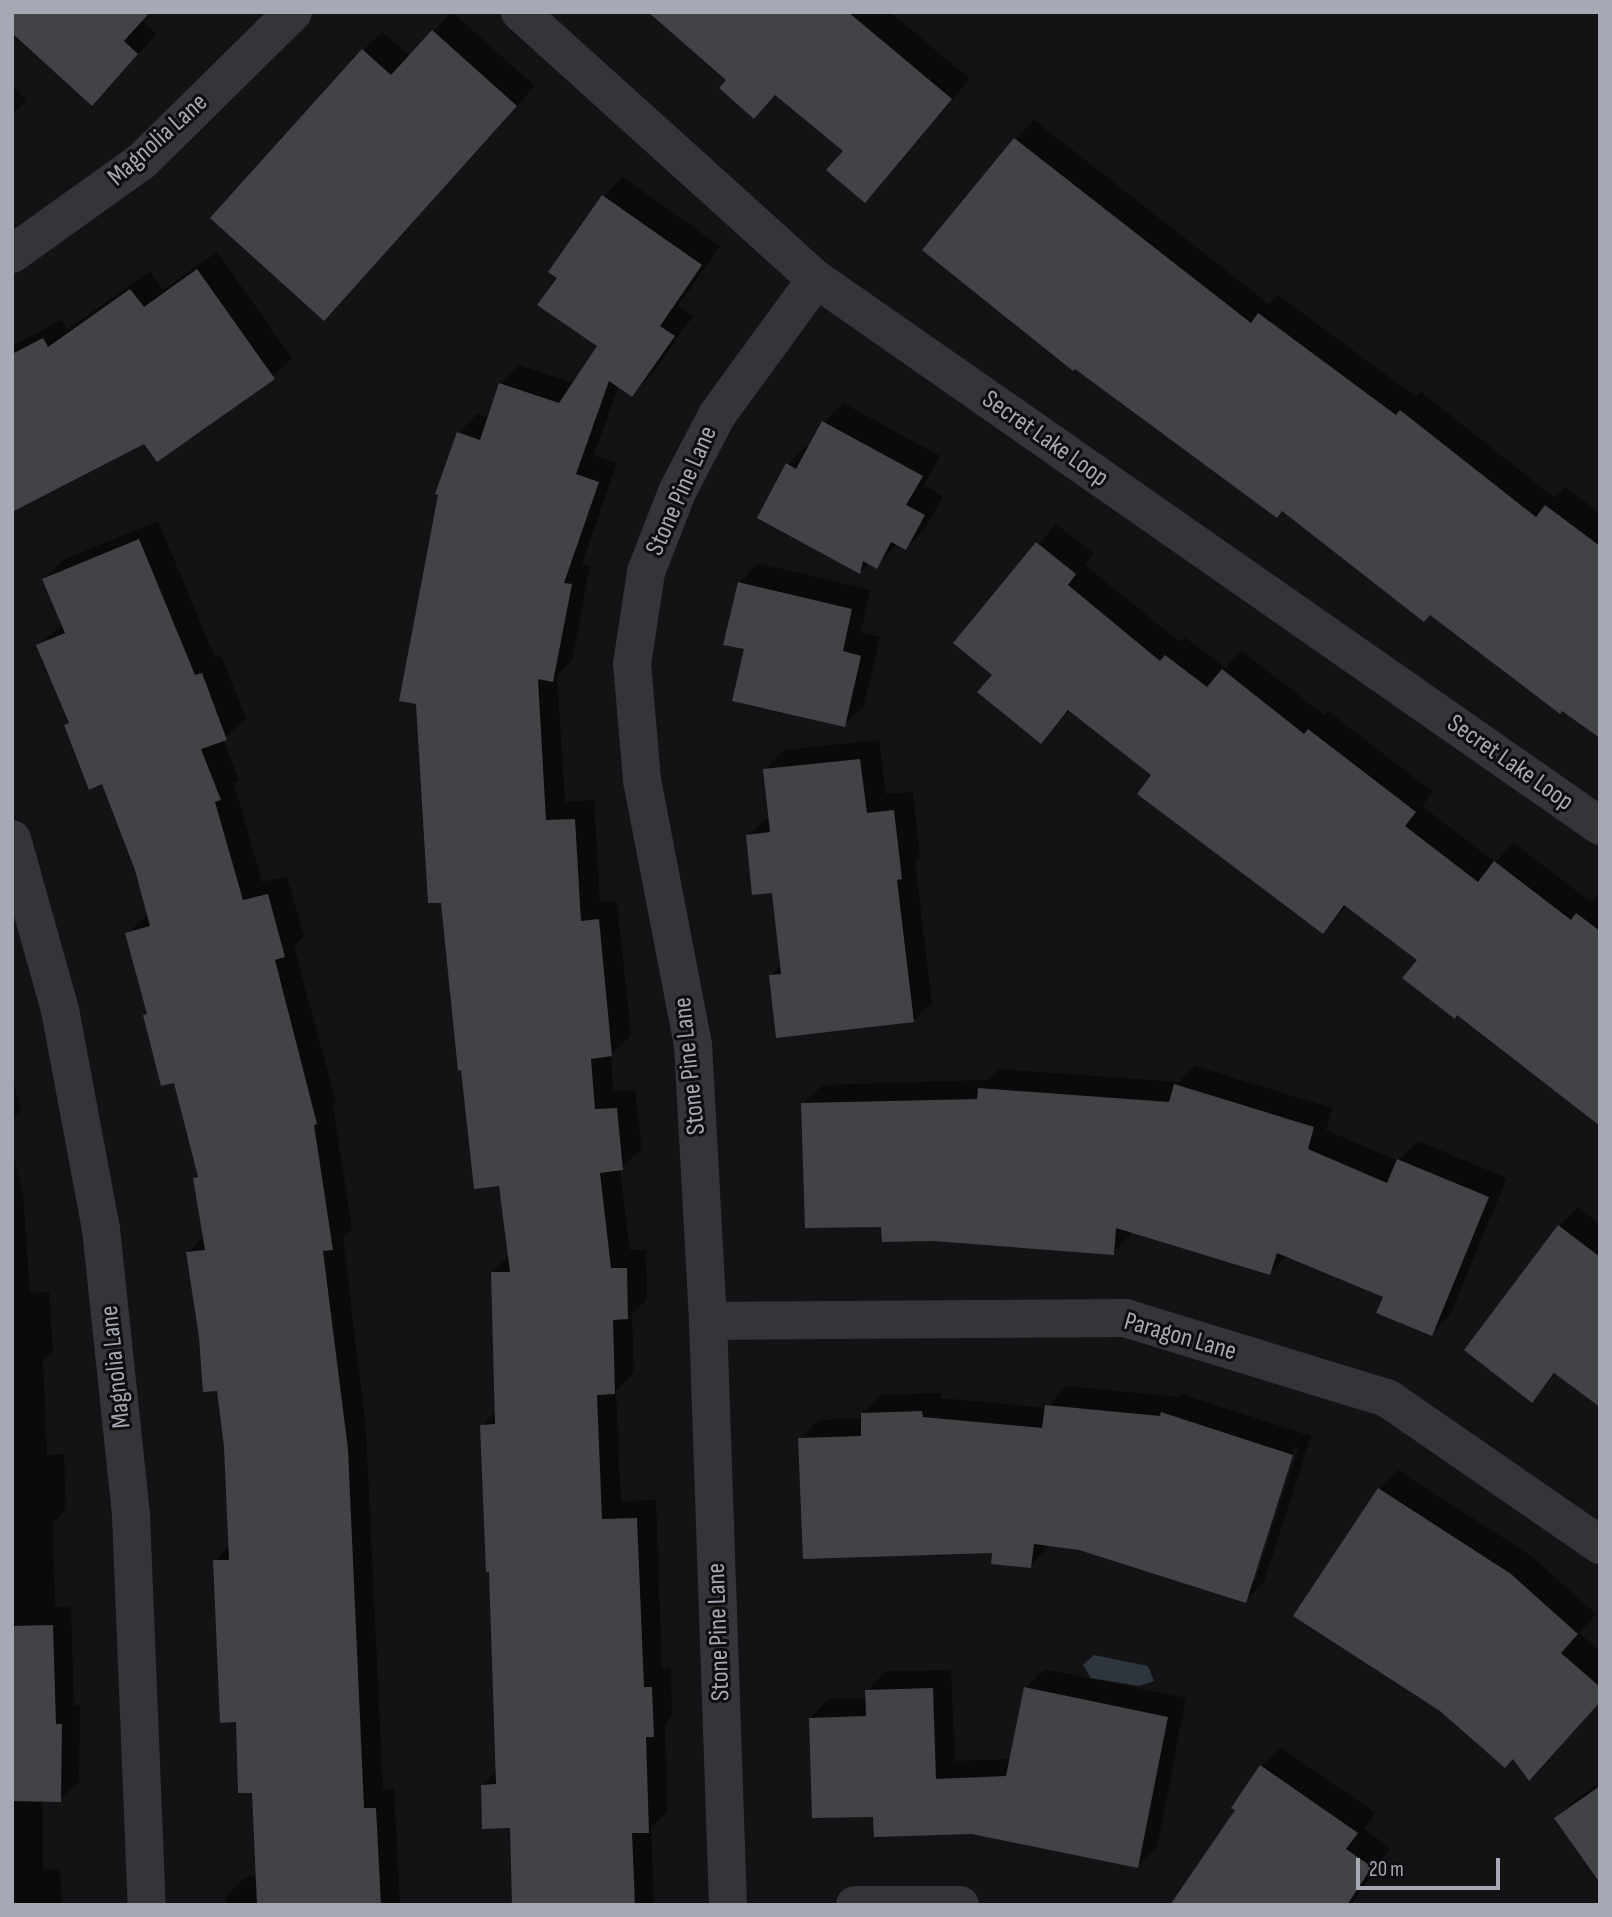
<!DOCTYPE html>
<style>
body{margin:0}
#map{position:relative;width:1612px;height:1917px;overflow:hidden;background:#131315;font-family:"Sofia Sans Condensed",sans-serif}
div>[style]{position:absolute}
.water>*{inset:0;background:#2e353c}
.shadow>*{inset:0;background:#0007}
.building>*{inset:0;background:#424347}
.minor>*{height:38px;margin:-19px;padding:0 19px;transform-origin:19px;border-radius:19px;background:#353539}
span{translate:-50% -50%;white-space:nowrap;text-align:center;line-height:1.15;-webkit-text-stroke:6px #0e0e10;paint-order:stroke}
.street-label{font-size:26px;color:#a6a9b4}
.frame{position:absolute;inset:0;border:14px solid #a6a9b4;pointer-events:none}
.scale{position:absolute;left:1356px;top:1858px;width:144px;height:32px;box-sizing:border-box;border:4px solid #a6a9b4;border-top:0;padding-left:9px;font-size:21px;line-height:24px;white-space:nowrap;color:#a6a9b4;-webkit-text-stroke:5px #0e0e10;paint-order:stroke}
</style>
<div id="map">
<div class="water">
<i style="clip-path:polygon(1094px 1655px,1148px 1666px,1154px 1681px,1139px 1686px,1091px 1678px,1083px 1665px)"></i>
</div>
<div class="shadow">
<i style="clip-path:polygon(452px 12px,535px 86px,324px 319px,363px 50px,382px 32px,410px 56px)"></i>
<i style="clip-path:polygon(654px 12px,890px 12px,970px 79px,865px 201px,845px 151px,776px 94px,754px 117px,729px 80px)"></i>
<i style="clip-path:polygon(142px 21px,156px 34px,111px 85px,12px 31px)"></i>
<i style="clip-path:polygon(12px 85px,26px 101px,12px 115px)"></i>
<i style="clip-path:polygon(1034px 120px,1269px 304px,1278px 295px,1416px 397px,1421px 392px,1555px 498px,1565px 487px,1600px 513px,1600px 735px,1015px 139px)"></i>
<i style="clip-path:polygon(623px 177px,720px 246px,678px 306px,693px 316px,651px 375px,632px 394px,619px 385px,594px 455px,617px 463px,582px 564px,590px 566px,572px 661px,557px 675px,565px 802px,594px 800px,600px 902px,617px 901px,631px 1035px,611px 1055px,613px 1091px,635px 1090px,642px 1149px,620px 1169px,630px 1250px,646px 1250px,647px 1299px,632px 1314px,634px 1373px,616px 1391px,621px 1501px,656px 1500px,662px 1669px,671px 1668px,672px 1716px,665px 1724px,667px 1812px,651px 1828px,654px 1905px,516px 1905px,512px 1826px,483px 1785px,497px 1771px,491px 1570px,482px 1426px,496px 1411px,492px 1273px,509px 1256px,458px 433px,477px 414px,489px 418px,501px 384px,520px 365px,574px 383px,600px 346px,560px 277px,604px 196px)"></i>
<i style="clip-path:polygon(217px 252px,292px 358px,273px 377px,144px 442px,12px 502px,12px 346px,62px 320px,67px 330px,150px 271px,163px 290px)"></i>
<i style="clip-path:polygon(843px 403px,940px 456px,924px 485px,943px 496px,925px 529px,906px 548px,897px 544px,876px 567px,869px 563px,860px 572px,788px 464px,807px 445px,810px 447px,824px 422px)"></i>
<i style="clip-path:polygon(158px 521px,215px 657px,221px 655px,246px 719px,223px 739px,239px 780px,234px 784px,262px 882px,287px 876px,304px 937px,294px 946px,336px 1103px,333px 1106px,352px 1229px,343px 1238px,366px 1429px,383px 1790px,394px 1789px,400px 1905px,226px 1905px,226px 1896px,245px 1877px,258px 1876px,254px 1791px,238px 1720px,215px 1561px,230px 1545px,226px 1447px,219px 1389px,201px 1337px,188px 1253px,204px 1236px,195px 1178px,199px 1174px,175px 1081px,145px 1015px,148px 1012px,127px 934px,148px 914px,136px 869px,103px 782px,66px 725px,70px 721px,38px 645px,63px 624px,44px 579px,63px 560px)"></i>
<i style="clip-path:polygon(1056px 524px,1094px 554px,1085px 565px,1180px 642px,1185px 637px,1225px 668px,1242px 651px,1324px 715px,1328px 711px,1433px 792px,1422px 806px,1495px 862px,1514px 843px,1590px 901px,1597px 895px,1600px 897px,1600px 1104px,1458px 1013px,1419px 959px,1347px 905px,1322px 931px,1154px 775px,1070px 710px,1041px 742px,994px 674px,956px 643px)"></i>
<i style="clip-path:polygon(758px 563px,870px 590px,861px 632px,880px 637px,864px 706px,844px 725px,747px 648px,739px 583px)"></i>
<i style="clip-path:polygon(879px 740px,886px 794px,913px 792px,920px 858px,915px 863px,932px 1002px,913px 1021px,770px 976px,782px 964px,773px 891px,747px 836px,770px 816px,765px 769px,784px 750px)"></i>
<i style="clip-path:polygon(1195px 1066px,1332px 1108px,1326px 1130px,1398px 1161px,1418px 1141px,1507px 1178px,1450px 1315px,1431px 1334px,1385px 1296px,1287px 1255px,1270px 1273px,1133px 1231px,1114px 1253px,882px 1225px,803px 1104px,822px 1085px,987px 1080px,999px 1069px,1179px 1082px)"></i>
<i style="clip-path:polygon(12px 1075px,21px 1112px,12px 1121px)"></i>
<i style="clip-path:polygon(12px 1150px,23px 1193px,30px 1293px,49px 1292px,53px 1350px,43px 1360px,47px 1455px,64px 1454px,66px 1509px,53px 1523px,55px 1607px,71px 1606px,74px 1705px,80px 1705px,79px 1781px,60px 1800px,43px 1800px,43px 1869px,60px 1869px,62px 1905px,12px 1905px)"></i>
<i style="clip-path:polygon(1578px 1207px,1600px 1224px,1600px 1405px,1557px 1373px,1532px 1400px,1559px 1226px)"></i>
<i style="clip-path:polygon(evenodd,1066px 1386px,1179px 1397px,1182px 1394px,1311px 1436px,1264px 1582px,1245px 1601px,1080px 1548px,1050px 1544px,1031px 1566px,994px 1552px,799px 1439px,819px 1420px,863px 1418px,862px 1414px,882px 1395px,941px 1393px,941px 1398px,1047px 1408px,1066px 1386px,1295px 1447px,1298px 1448px,1255px 1581px,1251px 1581px,1295px 1447px)"></i>
<i style="clip-path:polygon(1398px 1470px,1530px 1555px,1596px 1614px,1579px 1633px,1600px 1651px,1600px 1702px,1514px 1756px,1379px 1489px)"></i>
<i style="clip-path:polygon(1045px 1669px,1186px 1698px,1157px 1847px,1137px 1866px,875px 1815px,810px 1718px,829px 1699px,867px 1698px,867px 1691px,886px 1671px,951px 1670px,955px 1761px,1011px 1759px,1025px 1688px)"></i>
<i style="clip-path:polygon(1280px 1747px,1376px 1813px,1364px 1829px,1390px 1848px,1351px 1905px,1200px 1905px,1237px 1810px,1261px 1767px)"></i>
<i style="clip-path:polygon(1600px 1782px,1600px 1880px,1557px 1818px,1576px 1799px)"></i>
</div>
<div class="building">
<i style="clip-path:polygon(12px 12px,150px 12px,124px 41px,138px 54px,92px 106px,12px 33px)"></i>
<i style="clip-path:polygon(648px 12px,848px 12px,952px 99px,865px 203px,826px 170px,843px 151px,775px 95px,754px 119px,719px 88px,726px 80px)"></i>
<i style="clip-path:polygon(432px 30px,517px 106px,324px 321px,210px 218px,362px 49px,391px 75px)"></i>
<i style="clip-path:polygon(1014px 138px,1251px 323px,1258px 313px,1396px 415px,1400px 410px,1536px 517px,1545px 505px,1600px 546px,1600px 738px,1562px 711px,1560px 714px,1430px 615px,1424px 622px,1282px 511px,1277px 518px,1075px 369px,1073px 371px,922px 250px)"></i>
<i style="clip-path:polygon(602px 195px,702px 265px,660px 326px,675px 336px,632px 397px,609px 381px,576px 474px,599px 482px,564px 583px,572px 584px,553px 682px,538px 679px,546px 820px,575px 819px,581px 921px,599px 919px,612px 1056px,591px 1059px,595px 1109px,617px 1108px,623px 1170px,600px 1173px,611px 1268px,627px 1268px,628px 1319px,613px 1320px,615px 1394px,597px 1395px,602px 1519px,637px 1518px,644px 1687px,652px 1687px,654px 1737px,646px 1737px,649px 1833px,632px 1833px,635px 1905px,512px 1905px,510px 1828px,482px 1829px,481px 1785px,496px 1784px,489px 1572px,486px 1572px,480px 1425px,495px 1424px,491px 1272px,510px 1272px,499px 1186px,474px 1189px,461px 1070px,458px 1071px,441px 903px,428px 903px,416px 704px,399px 701px,438px 495px,435px 494px,457px 432px,480px 440px,499px 383px,559px 403px,597px 346px,537px 305px,557px 278px,548px 272px)"></i>
<i style="clip-path:polygon(197px 269px,275px 379px,157px 462px,144px 444px,12px 512px,12px 354px,43px 338px,48px 347px,130px 289px,144px 307px)"></i>
<i style="clip-path:polygon(822px 421px,923px 476px,906px 505px,925px 515px,906px 550px,891px 542px,877px 569px,863px 561px,860px 574px,757px 518px,786px 463px,796px 469px)"></i>
<i style="clip-path:polygon(139px 539px,195px 675px,202px 673px,227px 740px,201px 749px,221px 800px,215px 802px,243px 900px,268px 894px,285px 957px,275px 960px,317px 1124px,314px 1125px,333px 1250px,323px 1251px,348px 1449px,364px 1808px,376px 1808px,381px 1905px,257px 1905px,252px 1793px,238px 1793px,236px 1722px,220px 1723px,213px 1560px,229px 1560px,224px 1447px,217px 1391px,203px 1392px,199px 1337px,186px 1252px,205px 1250px,193px 1178px,198px 1177px,174px 1083px,161px 1086px,143px 1015px,147px 1014px,125px 933px,150px 926px,135px 870px,102px 784px,89px 790px,64px 725px,69px 723px,36px 645px,65px 633px,42px 579px)"></i>
<i style="clip-path:polygon(1036px 542px,1076px 574px,1068px 585px,1160px 661px,1165px 655px,1207px 687px,1222px 669px,1304px 734px,1308px 729px,1416px 812px,1405px 826px,1478px 882px,1494px 861px,1571px 920px,1576px 913px,1600px 931px,1600px 1126px,1457px 1015px,1455px 1019px,1402px 978px,1417px 960px,1344px 905px,1323px 934px,1137px 794px,1151px 775px,1068px 710px,1041px 744px,977px 692px,992px 675px,953px 643px)"></i>
<i style="clip-path:polygon(738px 582px,852px 609px,843px 651px,861px 656px,845px 727px,732px 701px,744px 649px,723px 645px)"></i>
<i style="clip-path:polygon(860px 759px,867px 813px,894px 810px,902px 879px,897px 880px,914px 1022px,776px 1038px,769px 975px,781px 974px,772px 893px,752px 895px,746px 835px,770px 832px,763px 769px)"></i>
<i style="clip-path:polygon(1174px 1084px,1314px 1127px,1308px 1149px,1387px 1183px,1397px 1159px,1489px 1197px,1432px 1336px,1376px 1313px,1383px 1297px,1277px 1253px,1270px 1275px,1116px 1228px,1114px 1255px,933px 1241px,882px 1242px,881px 1227px,805px 1228px,801px 1103px,977px 1099px,978px 1088px,1169px 1102px)"></i>
<i style="clip-path:polygon(1558px 1225px,1600px 1257px,1600px 1407px,1554px 1373px,1532px 1403px,1464px 1350px)"></i>
<i style="clip-path:polygon(1045px 1405px,1160px 1416px,1161px 1412px,1293px 1455px,1246px 1603px,1079px 1550px,1034px 1544px,1031px 1568px,991px 1564px,992px 1553px,803px 1559px,798px 1438px,861px 1436px,861px 1413px,922px 1411px,923px 1417px,1042px 1428px)"></i>
<i style="clip-path:polygon(1378px 1488px,1511px 1574px,1578px 1634px,1561px 1653px,1600px 1687px,1600px 1702px,1529px 1781px,1513px 1759px,1505px 1768px,1440px 1711px,1293px 1616px)"></i>
<i style="clip-path:polygon(53px 1625px,56px 1724px,62px 1724px,61px 1802px,12px 1801px,12px 1626px)"></i>
<i style="clip-path:polygon(1024px 1687px,1168px 1717px,1138px 1868px,972px 1834px,874px 1837px,873px 1817px,812px 1818px,809px 1718px,866px 1716px,865px 1690px,933px 1688px,936px 1779px,1006px 1776px)"></i>
<i style="clip-path:polygon(1260px 1765px,1358px 1833px,1346px 1849px,1372px 1867px,1347px 1905px,1170px 1905px,1235px 1810px,1231px 1808px)"></i>
<i style="clip-path:polygon(1600px 1786px,1600px 1883px,1554px 1818px)"></i>
</div>
<div class="minor">
<i style="left:520px;top:12px;width:399px;rotate:42.1deg"></i>
<i style="left:816px;top:279px;width:956px;rotate:34.9deg"></i>
<i style="left:12px;top:254px;width:160px;rotate:-35.6deg"></i>
<i style="left:142px;top:161px;width:212px;rotate:-44.6deg"></i>
<i style="left:12px;top:839px;width:178px;rotate:74.3deg"></i>
<i style="left:60px;top:1010px;width:223px;rotate:79.4deg"></i>
<i style="left:101px;top:1229px;width:288px;rotate:84deg"></i>
<i style="left:131px;top:1515px;width:390px;rotate:87.7deg"></i>
<i style="left:708px;top:1321px;width:417px;rotate:-0.4deg"></i>
<i style="left:1125px;top:1318px;width:274px;rotate:17deg"></i>
<i style="left:1387px;top:1398px;width:259px;rotate:34.6deg"></i>
<i style="left:728px;top:1905px;width:584px;rotate:-91.96deg"></i>
<i style="left:708px;top:1321px;width:276px;rotate:-93.1deg"></i>
<i style="left:693px;top:1045px;width:270px;rotate:-100.9deg"></i>
<i style="left:642px;top:780px;width:116px;rotate:-94.9deg"></i>
<i style="left:632px;top:664px;width:93px;rotate:-81.3deg"></i>
<i style="left:646px;top:572px;width:86px;rotate:-68.8deg"></i>
<i style="left:677px;top:492px;width:87px;rotate:-62.5deg"></i>
<i style="left:717px;top:415px;width:168px;rotate:-53.9deg"></i>
<i style="left:855px;top:1905px;width:105px"></i>
</div>
<div class="street-label">
<span style="left:158px;top:140px;rotate:-42deg">Magnolia Lane</span>
<span style="left:1045px;top:439px;rotate:35deg">Secret Lake Loop</span>
<span style="left:682px;top:491px;rotate:-66deg">Stone Pine Lane</span>
<span style="left:1510px;top:763px;rotate:35deg">Secret Lake Loop</span>
<span style="left:690px;top:1066px;rotate:-96deg">Stone Pine Lane</span>
<span style="left:1180px;top:1337px;rotate:16deg">Paragon Lane</span>
<span style="left:116px;top:1367px;rotate:-96deg">Magnolia Lane</span>
<span style="left:719px;top:1632px;rotate:-92deg">Stone Pine Lane</span>
</div>
<div class="frame"></div>
<div class="scale">20 m</div>
</div>
